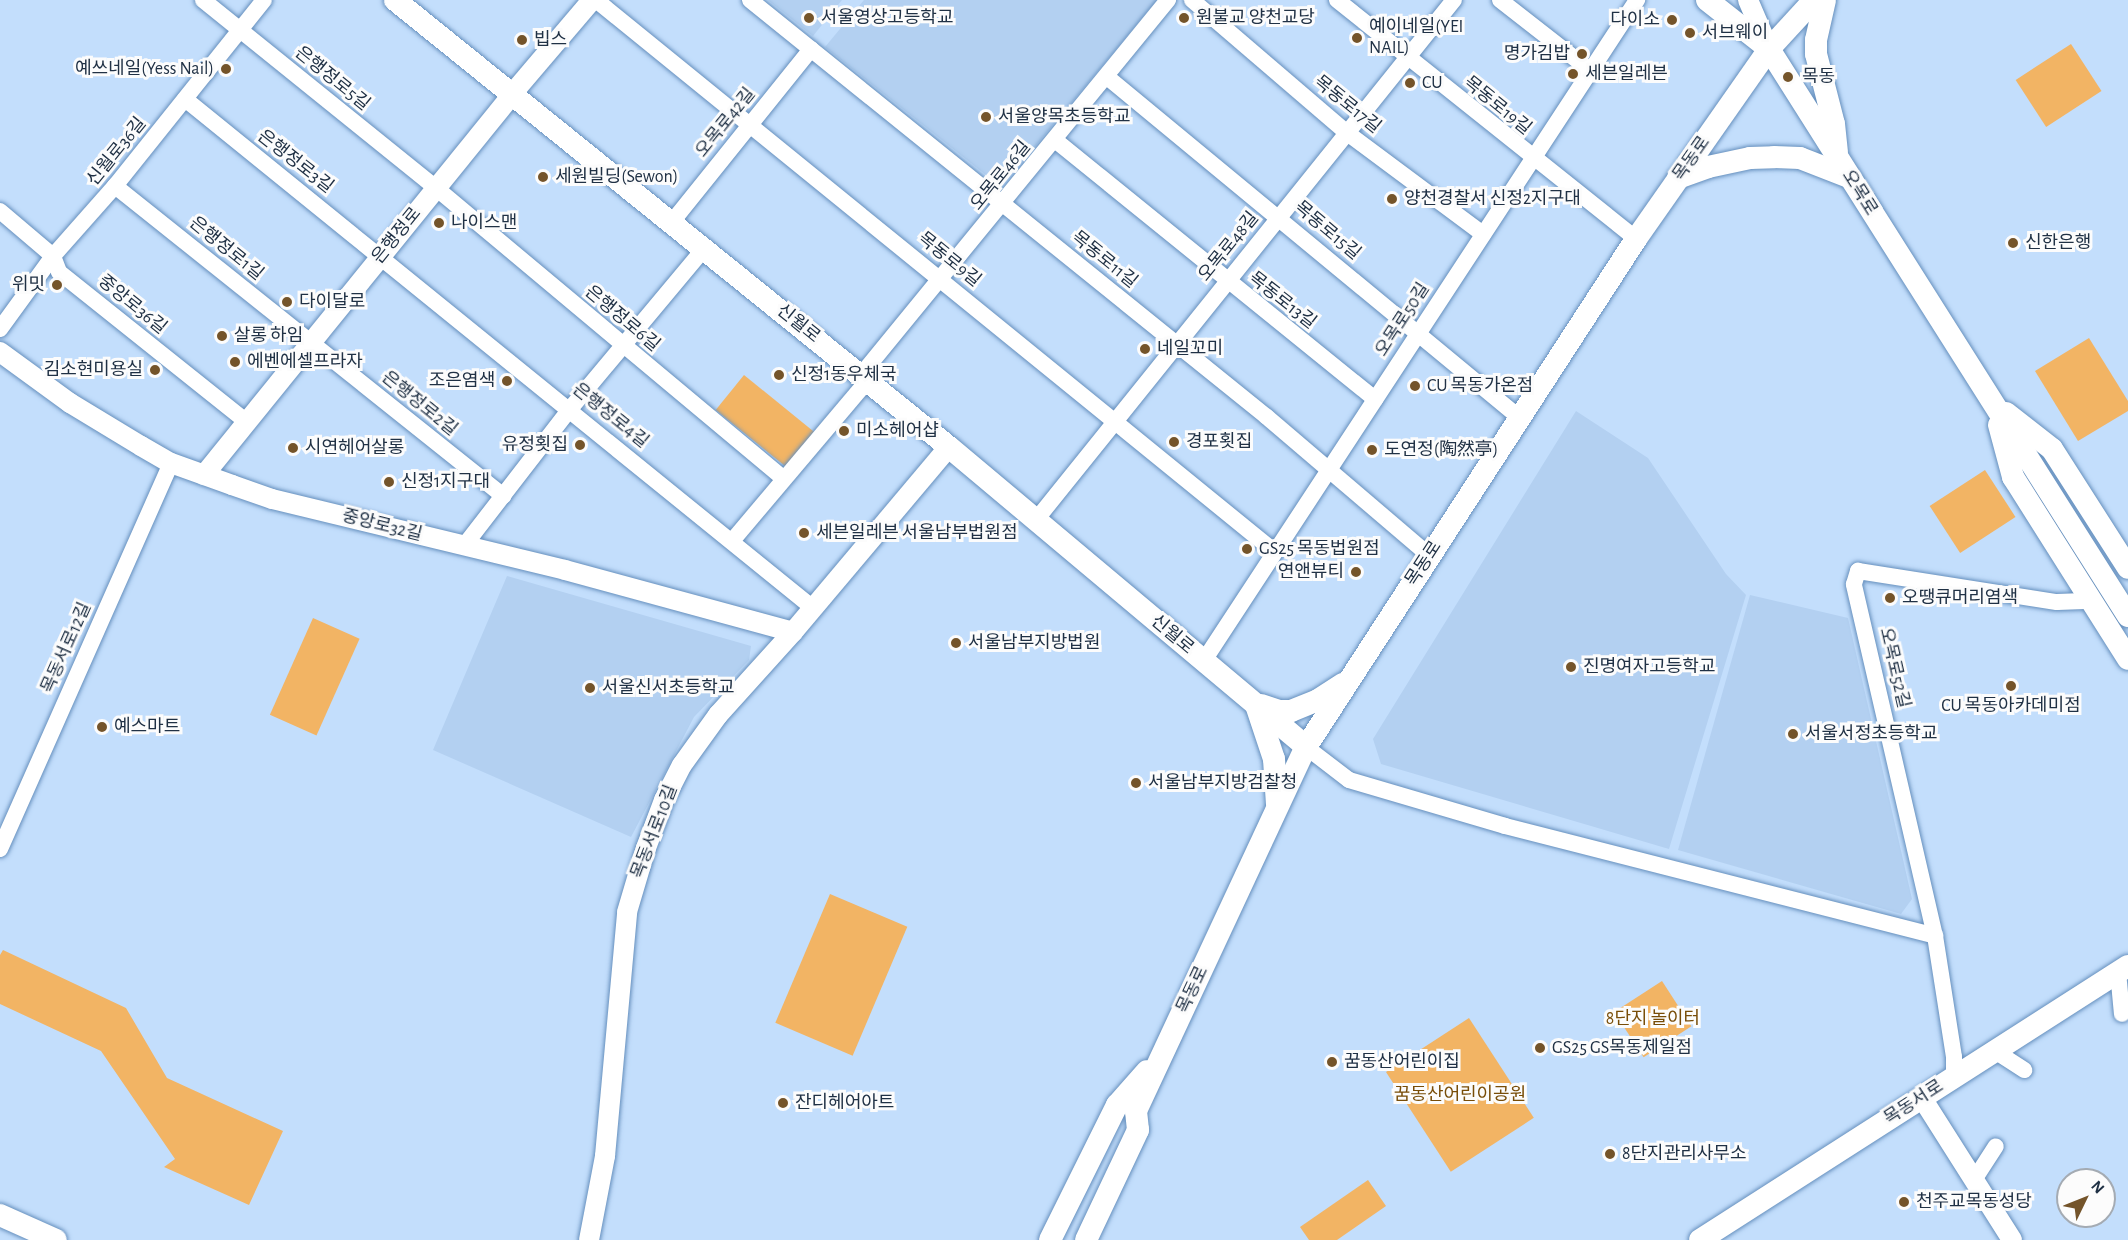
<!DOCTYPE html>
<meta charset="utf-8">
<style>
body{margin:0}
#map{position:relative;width:2128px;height:1240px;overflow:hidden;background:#c3defc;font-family:"Alegreya Sans","Noto Sans KR",sans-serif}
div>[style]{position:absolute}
.built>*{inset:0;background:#b3d0f1}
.green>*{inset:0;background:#f2b464;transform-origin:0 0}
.roads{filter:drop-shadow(0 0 2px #658fbd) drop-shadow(0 0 2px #658fbd)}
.minor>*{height:16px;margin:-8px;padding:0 8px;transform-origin:8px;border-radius:8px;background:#fff}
.tertiary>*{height:20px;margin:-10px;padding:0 10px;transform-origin:10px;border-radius:10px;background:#fff}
.secondary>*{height:22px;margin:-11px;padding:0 11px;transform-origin:11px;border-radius:11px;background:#fff}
.dots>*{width:16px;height:16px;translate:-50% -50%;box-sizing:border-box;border:3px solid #fcfcfc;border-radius:50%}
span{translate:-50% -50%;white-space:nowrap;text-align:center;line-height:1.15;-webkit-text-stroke:6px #fcfcfc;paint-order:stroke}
.poi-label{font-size:18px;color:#203145}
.left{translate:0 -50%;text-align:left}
.right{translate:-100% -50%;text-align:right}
.street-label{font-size:18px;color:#203145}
.park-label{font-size:18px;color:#784d08}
.north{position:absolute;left:2056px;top:1168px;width:60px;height:60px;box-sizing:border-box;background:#fcfcfc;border:2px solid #a4abb3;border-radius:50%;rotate:47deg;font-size:16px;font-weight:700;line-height:24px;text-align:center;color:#203145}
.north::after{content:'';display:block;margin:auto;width:21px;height:27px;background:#74542a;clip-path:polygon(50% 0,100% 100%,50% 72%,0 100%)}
</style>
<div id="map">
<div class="built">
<i style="clip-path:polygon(768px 0,842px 0,813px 36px)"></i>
<i style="clip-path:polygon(864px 0,1157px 0,1001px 187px,825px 47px)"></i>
<i style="clip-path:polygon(1576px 411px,1648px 458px,1726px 574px,1746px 595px,1669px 849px,1381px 764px,1373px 739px)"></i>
<i style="clip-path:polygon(507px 576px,751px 646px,749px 660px,694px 717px,631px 837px,433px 750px)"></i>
<i style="clip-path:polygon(1750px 595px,1848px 618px,1912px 899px,1901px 914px,1678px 850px)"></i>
</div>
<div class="green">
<i style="left:2071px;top:44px;width:56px;height:66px;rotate:57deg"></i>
<i style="clip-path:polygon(2089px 338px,2128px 401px,2128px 411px,2078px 441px,2035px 371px)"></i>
<i style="left:744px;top:375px;width:90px;height:45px;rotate:39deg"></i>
<i style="left:1985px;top:470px;width:56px;height:66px;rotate:57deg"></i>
<i style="left:313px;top:618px;width:51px;height:106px;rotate:24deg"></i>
<i style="left:830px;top:894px;width:84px;height:140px;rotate:23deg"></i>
<i style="clip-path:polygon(3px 950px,126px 1008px,167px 1078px,283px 1131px,249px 1205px,164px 1167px,175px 1159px,101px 1051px,0 1004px,0 955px)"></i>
<i style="left:1662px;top:981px;width:54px;height:57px;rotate:57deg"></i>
<i style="left:1469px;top:1018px;width:119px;height:99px;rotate:57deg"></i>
<i style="clip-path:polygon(1368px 1180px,1386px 1206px,1337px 1240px,1309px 1240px,1300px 1227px)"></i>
</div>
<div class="roads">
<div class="minor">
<i style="left:203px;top:0;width:299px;rotate:38.9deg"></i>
<i style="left:436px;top:188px;width:452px;rotate:39.9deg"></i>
<i style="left:596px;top:0;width:875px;rotate:39.11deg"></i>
<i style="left:750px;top:0;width:664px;rotate:38.89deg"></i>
<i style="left:1267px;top:417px;width:214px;rotate:40.5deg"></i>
<i style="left:1192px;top:0;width:203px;rotate:40.6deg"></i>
<i style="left:1346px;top:132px;width:171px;rotate:36.7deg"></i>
<i style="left:1337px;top:0;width:383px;rotate:38.6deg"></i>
<i style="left:1500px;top:0;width:115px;rotate:38deg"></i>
<i style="left:1107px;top:77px;width:536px;rotate:39.55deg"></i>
<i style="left:185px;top:99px;width:808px;rotate:39.03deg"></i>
<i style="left:1055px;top:140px;width:412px;rotate:39deg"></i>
<i style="left:115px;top:186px;width:497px;rotate:38.6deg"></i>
<i style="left:0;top:211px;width:70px;rotate:40.3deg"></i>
<i style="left:53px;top:256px;width:17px;rotate:69deg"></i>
<i style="left:59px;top:272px;width:242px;rotate:38.6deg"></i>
<i style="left:672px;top:222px;width:222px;rotate:-51.2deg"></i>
<i style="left:0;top:329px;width:90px;rotate:-54deg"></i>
<i style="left:53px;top:256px;width:94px;rotate:-48.5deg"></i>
<i style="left:115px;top:186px;width:238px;rotate:-51.3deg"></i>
<i style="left:861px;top:375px;width:485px;rotate:-50.7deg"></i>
<i style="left:1036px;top:520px;width:667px;rotate:-51.21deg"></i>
<i style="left:732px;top:541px;width:209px;rotate:-49.8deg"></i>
<i style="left:464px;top:546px;width:173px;rotate:-52.3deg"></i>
<i style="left:570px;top:409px;width:209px;rotate:-50.1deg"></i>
<i style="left:1203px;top:662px;width:792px;rotate:-56.75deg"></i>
<i style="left:1306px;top:747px;width:54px;rotate:37.5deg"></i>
<i style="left:1349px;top:780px;width:163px;rotate:16.4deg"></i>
<i style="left:1505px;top:826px;width:444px;rotate:14.3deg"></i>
<i style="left:0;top:849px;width:422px;rotate:-66.1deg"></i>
<i style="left:2118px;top:972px;width:42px;rotate:84.6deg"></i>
<i style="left:1995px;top:1051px;width:35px;rotate:33deg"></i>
<i style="left:1954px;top:1077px;width:20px;rotate:-90deg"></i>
<i style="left:1954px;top:1057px;width:122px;rotate:-98.9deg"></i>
<i style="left:1935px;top:936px;width:361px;rotate:-103deg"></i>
<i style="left:1854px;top:584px;width:14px;rotate:-73deg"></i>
<i style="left:1858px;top:571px;width:201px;rotate:8.9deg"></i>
<i style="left:2057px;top:602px;width:34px;rotate:-2deg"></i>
<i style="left:1974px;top:1180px;width:40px;rotate:-57.1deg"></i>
</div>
<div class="tertiary">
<i style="left:1748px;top:0;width:53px;rotate:66.8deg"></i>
<i style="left:0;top:352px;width:87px;rotate:36.1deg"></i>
<i style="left:70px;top:403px;width:83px;rotate:31.2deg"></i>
<i style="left:141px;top:446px;width:34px;rotate:30deg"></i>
<i style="left:171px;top:463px;width:65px;rotate:19.8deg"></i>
<i style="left:232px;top:485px;width:42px;rotate:19.3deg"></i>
<i style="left:272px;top:499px;width:301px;rotate:13.6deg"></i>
<i style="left:565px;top:570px;width:236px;rotate:15.2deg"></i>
<i style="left:204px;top:475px;width:490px;rotate:-51deg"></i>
<i style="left:512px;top:94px;width:123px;rotate:-49.6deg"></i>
<i style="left:1922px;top:1098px;width:168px;rotate:57.6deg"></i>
<i style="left:589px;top:1240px;width:86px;rotate:-79.2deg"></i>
<i style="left:605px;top:1156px;width:245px;rotate:-84.8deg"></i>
<i style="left:627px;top:912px;width:67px;rotate:-73.5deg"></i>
<i style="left:646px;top:848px;width:51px;rotate:-69.4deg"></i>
<i style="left:664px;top:800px;width:39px;rotate:-63deg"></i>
<i style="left:682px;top:765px;width:62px;rotate:-54.2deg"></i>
<i style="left:718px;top:715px;width:112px;rotate:-47.9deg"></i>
<i style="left:793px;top:632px;width:242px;rotate:-49.9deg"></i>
</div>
<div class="secondary">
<i style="left:395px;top:0;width:712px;rotate:38.9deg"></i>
<i style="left:949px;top:447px;width:466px;rotate:40deg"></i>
<i style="left:1707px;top:0;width:79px;rotate:38.3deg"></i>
<i style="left:1769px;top:49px;width:671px;rotate:57.66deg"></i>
<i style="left:1825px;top:0;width:41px;rotate:102.7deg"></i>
<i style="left:1816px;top:40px;width:14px;rotate:90deg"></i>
<i style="left:1816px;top:54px;width:72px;rotate:75.6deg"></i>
<i style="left:1834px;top:124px;width:28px;rotate:84deg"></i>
<i style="left:1678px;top:178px;width:32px;rotate:-20deg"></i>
<i style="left:1708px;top:167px;width:43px;rotate:-12.1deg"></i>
<i style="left:1750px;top:158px;width:24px;rotate:-2deg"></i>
<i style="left:1774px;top:157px;width:26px;rotate:2deg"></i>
<i style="left:1800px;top:158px;width:53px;rotate:21.2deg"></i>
<i style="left:2006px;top:413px;width:58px;rotate:38deg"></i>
<i style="left:2052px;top:449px;width:141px;rotate:57.4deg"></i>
<i style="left:1999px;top:425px;width:54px;rotate:74.9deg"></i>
<i style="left:2013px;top:477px;width:215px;rotate:57.7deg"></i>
<i style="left:1256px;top:705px;width:57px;rotate:71.6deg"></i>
<i style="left:1274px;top:759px;width:45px;rotate:86.2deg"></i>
<i style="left:1261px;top:705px;width:19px;rotate:18deg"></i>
<i style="left:1279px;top:711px;width:12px"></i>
<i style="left:1291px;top:711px;width:29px;rotate:-22deg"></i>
<i style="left:1318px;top:700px;width:30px;rotate:-33deg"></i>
<i style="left:0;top:1215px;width:61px;rotate:24.1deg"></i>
<i style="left:1050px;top:1240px;width:151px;rotate:-63.6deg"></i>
<i style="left:1117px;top:1105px;width:45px;rotate:-48.6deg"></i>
<i style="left:1086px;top:1240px;width:122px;rotate:-64.7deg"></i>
<i style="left:1138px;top:1130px;width:19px;rotate:-96deg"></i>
<i style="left:1136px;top:1111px;width:402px;rotate:-65deg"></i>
<i style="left:1306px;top:747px;width:606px;rotate:-56.99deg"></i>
<i style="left:1636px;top:239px;width:232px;rotate:-55deg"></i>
<i style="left:1769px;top:49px;width:67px;rotate:-47.4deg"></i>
<i style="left:1700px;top:1240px;width:508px;rotate:-32.63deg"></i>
</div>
</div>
<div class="dots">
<i style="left:809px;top:18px;background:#74542a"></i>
<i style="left:1184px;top:18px;background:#74542a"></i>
<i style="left:1672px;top:20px;background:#74542a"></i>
<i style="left:1690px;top:33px;background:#74542a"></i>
<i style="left:1357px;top:38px;background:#74542a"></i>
<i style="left:522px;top:40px;background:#74542a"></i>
<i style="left:1582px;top:54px;background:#74542a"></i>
<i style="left:226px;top:69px;background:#74542a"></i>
<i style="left:1573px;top:74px;background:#74542a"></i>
<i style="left:1788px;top:77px;background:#74542a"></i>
<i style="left:1410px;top:83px;background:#74542a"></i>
<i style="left:986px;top:117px;background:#74542a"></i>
<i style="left:543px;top:177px;background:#74542a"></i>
<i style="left:1392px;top:199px;background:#74542a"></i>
<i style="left:439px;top:223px;background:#74542a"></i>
<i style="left:2013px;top:243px;background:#74542a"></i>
<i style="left:57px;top:285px;background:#74542a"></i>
<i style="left:287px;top:302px;background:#74542a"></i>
<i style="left:222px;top:336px;background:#74542a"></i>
<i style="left:1145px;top:349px;background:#74542a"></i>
<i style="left:235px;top:362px;background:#74542a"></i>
<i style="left:155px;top:370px;background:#74542a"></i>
<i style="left:779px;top:375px;background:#74542a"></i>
<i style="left:507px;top:381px;background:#74542a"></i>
<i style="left:1415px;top:386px;background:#74542a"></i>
<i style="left:844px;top:431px;background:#74542a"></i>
<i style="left:1174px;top:442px;background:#74542a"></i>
<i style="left:580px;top:445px;background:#74542a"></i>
<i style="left:293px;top:448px;background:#74542a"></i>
<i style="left:1372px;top:450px;background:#74542a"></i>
<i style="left:389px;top:482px;background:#74542a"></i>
<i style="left:804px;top:533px;background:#74542a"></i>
<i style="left:1247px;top:549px;background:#74542a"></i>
<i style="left:1356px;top:572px;background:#74542a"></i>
<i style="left:1890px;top:598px;background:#74542a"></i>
<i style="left:956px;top:643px;background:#74542a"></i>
<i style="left:1571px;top:667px;background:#74542a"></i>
<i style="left:2011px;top:686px;background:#74542a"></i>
<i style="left:590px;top:688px;background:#74542a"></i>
<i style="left:102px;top:727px;background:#74542a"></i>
<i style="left:1793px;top:734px;background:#74542a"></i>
<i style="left:1136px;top:783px;background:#74542a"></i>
<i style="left:1540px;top:1048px;background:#74542a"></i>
<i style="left:1332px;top:1062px;background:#74542a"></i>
<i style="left:783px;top:1103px;background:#74542a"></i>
<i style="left:1610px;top:1154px;background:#74542a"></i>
<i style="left:1904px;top:1202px;background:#74542a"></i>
</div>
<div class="poi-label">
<span class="left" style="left:821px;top:18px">서울영상고등학교</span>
<span class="left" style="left:1196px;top:18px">원불교 양천교당</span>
<span class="right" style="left:1660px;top:20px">다이소</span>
<span class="left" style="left:1369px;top:38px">예이네일(YEI<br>NAIL)</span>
<span class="left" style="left:1702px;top:33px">서브웨이</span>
<span class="left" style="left:534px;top:40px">빕스</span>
<span class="right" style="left:1570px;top:54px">명가김밥</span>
<span class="right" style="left:214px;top:69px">예쓰네일(Yess Nail)</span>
<span class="left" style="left:1585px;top:74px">세븐일레븐</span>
<span class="left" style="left:1802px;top:77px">목동</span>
<span class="left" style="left:1422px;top:83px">CU</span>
<span class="left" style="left:998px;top:117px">서울양목초등학교</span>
<span class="left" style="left:555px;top:177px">세원빌딩(Sewon)</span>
<span class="left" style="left:1404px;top:199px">양천경찰서 신정2지구대</span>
<span class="left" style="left:451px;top:223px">나이스맨</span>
<span class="left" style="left:2025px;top:243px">신한은행</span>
<span class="right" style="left:45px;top:285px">위밋</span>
<span class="left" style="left:299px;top:302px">다이달로</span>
<span class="left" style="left:234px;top:336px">살롱 하임</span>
<span class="left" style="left:1157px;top:349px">네일꼬미</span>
<span class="left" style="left:247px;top:362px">에벤에셀프라자</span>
<span class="right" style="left:143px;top:370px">김소현미용실</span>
<span class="left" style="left:791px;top:375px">신정1동우체국</span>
<span class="right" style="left:495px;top:381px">조은염색</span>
<span class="left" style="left:1427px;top:386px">CU 목동가온점</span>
<span class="left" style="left:856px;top:431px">미소헤어샵</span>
<span class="left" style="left:1186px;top:442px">경포횟집</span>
<span class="right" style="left:568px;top:445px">유정횟집</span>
<span class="left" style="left:305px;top:448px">시연헤어살롱</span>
<span class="left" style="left:1384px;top:450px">도연정(陶然亭)</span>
<span class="left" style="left:401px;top:482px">신정1지구대</span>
<span class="left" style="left:816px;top:533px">세븐일레븐 서울남부법원점</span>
<span class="left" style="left:1259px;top:549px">GS25 목동법원점</span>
<span class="right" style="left:1344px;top:572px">연앤뷰티</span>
<span class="left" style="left:1902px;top:598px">오땡큐머리염색</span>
<span class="left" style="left:968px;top:643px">서울남부지방법원</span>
<span class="left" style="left:1583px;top:667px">진명여자고등학교</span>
<span class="left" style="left:602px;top:688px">서울신서초등학교</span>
<span style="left:2011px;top:706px">CU 목동아카데미점</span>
<span class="left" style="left:114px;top:727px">예스마트</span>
<span class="left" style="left:1805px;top:734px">서울서정초등학교</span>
<span class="left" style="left:1148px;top:783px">서울남부지방검찰청</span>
<span class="left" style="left:1552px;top:1048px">GS25 GS목동제일점</span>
<span class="left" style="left:1344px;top:1062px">꿈동산어린이집</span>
<span class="left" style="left:795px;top:1103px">잔디헤어아트</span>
<span class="left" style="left:1622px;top:1154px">8단지관리사무소</span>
<span class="left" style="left:1916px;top:1202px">천주교목동성당</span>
</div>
<div class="street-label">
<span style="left:332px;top:79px;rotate:39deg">은행정로5길</span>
<span style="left:1347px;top:105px;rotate:39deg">목동로17길</span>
<span style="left:1497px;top:106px;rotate:39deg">목동로19길</span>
<span style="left:726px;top:123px;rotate:-51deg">오목로42길</span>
<span style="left:117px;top:152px;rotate:-51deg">신월로36길</span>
<span style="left:1692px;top:159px;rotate:-55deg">목동로</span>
<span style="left:295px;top:162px;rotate:38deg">은행정로3길</span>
<span style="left:1001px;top:176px;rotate:-51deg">오목로46길</span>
<span style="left:1859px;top:193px;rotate:58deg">오목로</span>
<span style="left:1327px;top:231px;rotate:40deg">목동로15길</span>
<span style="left:397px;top:236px;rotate:-51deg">은행정로</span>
<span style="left:1229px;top:247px;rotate:-51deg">오목로48길</span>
<span style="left:226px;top:249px;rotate:39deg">은행정로1길</span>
<span style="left:949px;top:260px;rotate:39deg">목동로9길</span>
<span style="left:1104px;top:260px;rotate:39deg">목동로11길</span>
<span style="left:1282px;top:301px;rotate:38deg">목동로13길</span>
<span style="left:132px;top:305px;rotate:39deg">중앙로36길</span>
<span style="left:622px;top:319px;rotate:40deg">은행정로6길</span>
<span style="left:1403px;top:320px;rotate:-57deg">오목로50길</span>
<span style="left:798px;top:324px;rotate:39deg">신월로</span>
<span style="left:419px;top:404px;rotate:39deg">은행정로2길</span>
<span style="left:610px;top:416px;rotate:39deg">은행정로4길</span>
<span style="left:382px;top:526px;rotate:14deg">중앙로32길</span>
<span style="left:1424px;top:564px;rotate:-57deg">목동로</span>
<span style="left:1172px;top:635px;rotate:40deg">신월로</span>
<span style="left:67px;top:648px;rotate:-66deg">목동서로12길</span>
<span style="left:1894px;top:668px;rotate:77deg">오목로52길</span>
<span style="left:655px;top:832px;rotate:-69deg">목동서로10길</span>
<span style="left:1193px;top:990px;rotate:-65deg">목동로</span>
<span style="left:1914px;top:1103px;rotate:-33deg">목동서로</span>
</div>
<div class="park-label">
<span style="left:1653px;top:1019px">8단지 놀이터</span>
<span style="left:1460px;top:1095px">꿈동산어린이공원</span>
</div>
<div class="north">N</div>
</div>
